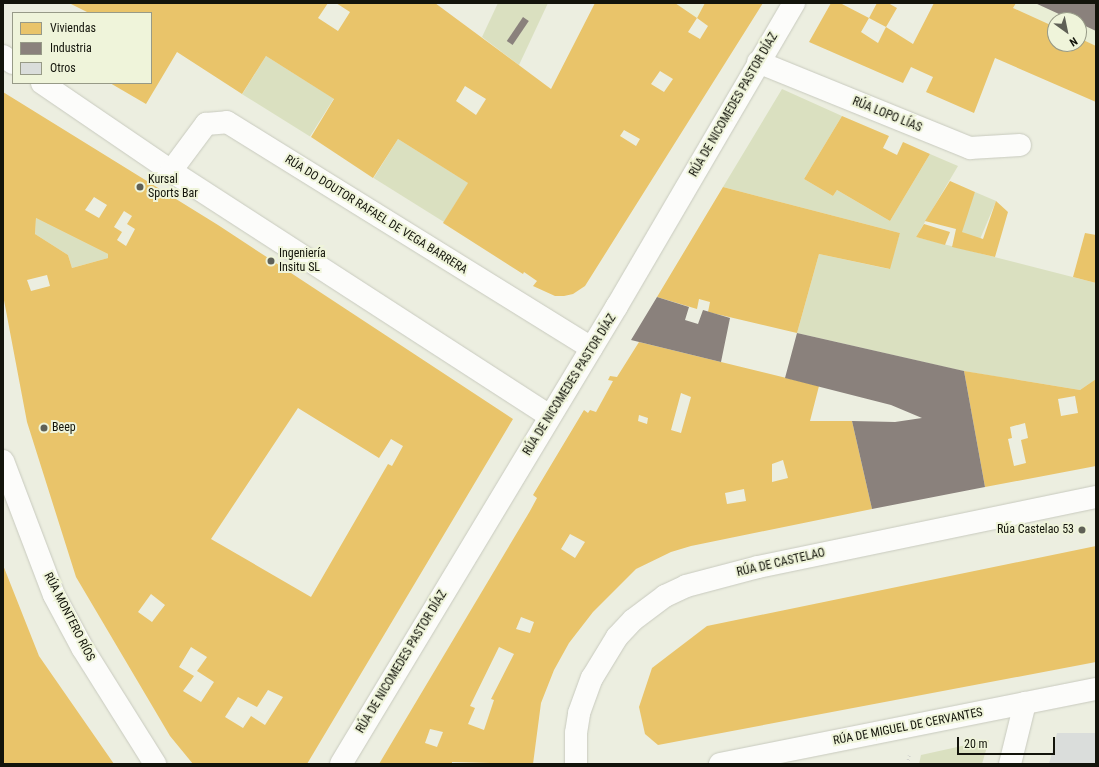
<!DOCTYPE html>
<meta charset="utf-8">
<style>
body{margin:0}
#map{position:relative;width:1099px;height:767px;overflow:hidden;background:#eceee0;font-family:"Roboto Condensed",sans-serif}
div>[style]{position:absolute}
.built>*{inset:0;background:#e9eed5}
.green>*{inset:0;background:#dae0c0;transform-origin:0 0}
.homes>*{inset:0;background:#e9c46a}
.industry>*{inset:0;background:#8a817c;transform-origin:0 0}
.building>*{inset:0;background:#dadddb}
.path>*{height:2.5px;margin-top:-1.25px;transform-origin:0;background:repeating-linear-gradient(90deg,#d2d3ce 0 1px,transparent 0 4px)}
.roads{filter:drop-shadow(0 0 1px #c8cabe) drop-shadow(0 0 1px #c8cabe)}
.street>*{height:22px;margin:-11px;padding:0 11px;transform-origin:11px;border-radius:11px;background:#fcfcfa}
.secondary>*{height:22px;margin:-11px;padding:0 11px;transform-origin:11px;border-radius:11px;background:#fcfcfa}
.dots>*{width:11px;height:11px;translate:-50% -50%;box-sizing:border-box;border:2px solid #eff4da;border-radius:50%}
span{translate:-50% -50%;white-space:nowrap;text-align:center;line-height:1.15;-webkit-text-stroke:4px #eff4da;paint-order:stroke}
.street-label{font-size:12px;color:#13140b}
.poi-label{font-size:12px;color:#13140b}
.left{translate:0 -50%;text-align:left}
.right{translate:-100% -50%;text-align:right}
.frame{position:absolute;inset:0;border:4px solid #13140b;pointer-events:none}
.legend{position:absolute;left:12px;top:12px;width:140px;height:72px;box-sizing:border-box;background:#eff4da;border:1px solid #979a87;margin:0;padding:5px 7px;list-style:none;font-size:12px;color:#13140b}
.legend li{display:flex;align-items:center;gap:8px;height:20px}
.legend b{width:20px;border:1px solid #979a87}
.north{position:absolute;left:1047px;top:12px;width:40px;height:40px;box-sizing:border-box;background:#eff4da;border:1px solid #979a87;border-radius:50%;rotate:147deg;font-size:11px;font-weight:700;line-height:16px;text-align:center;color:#13140b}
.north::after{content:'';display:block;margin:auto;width:14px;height:18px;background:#5f6056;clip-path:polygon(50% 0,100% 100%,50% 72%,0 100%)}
.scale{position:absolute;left:957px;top:737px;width:98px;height:18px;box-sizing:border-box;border:2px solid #13140b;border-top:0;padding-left:5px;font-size:12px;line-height:14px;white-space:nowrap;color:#13140b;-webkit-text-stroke:3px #eff4da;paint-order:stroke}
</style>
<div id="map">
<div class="built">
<i style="clip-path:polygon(675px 3px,705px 3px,697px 18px)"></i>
<i style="clip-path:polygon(1016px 3px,1096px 3px,1096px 46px,1079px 38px,1079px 20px,1055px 20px,1055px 27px,1013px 8px)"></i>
</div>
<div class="green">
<i style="clip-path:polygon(498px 3px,548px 3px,519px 65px,482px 37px)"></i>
<i style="left:266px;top:56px;width:80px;height:45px;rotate:32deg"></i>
<i style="clip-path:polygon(782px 89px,842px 116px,804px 179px,833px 196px,837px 190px,890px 221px,930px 154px,958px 166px,916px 237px,1096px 283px,1096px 379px,1080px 390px,963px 371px,797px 333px,819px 254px,889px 269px,900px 233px,723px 187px)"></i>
<i style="left:398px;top:139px;width:83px;height:46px;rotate:32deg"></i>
<i style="left:975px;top:192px;width:23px;height:42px;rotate:23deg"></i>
<i style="clip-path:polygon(36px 218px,108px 254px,108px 258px,72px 268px,68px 255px,35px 234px)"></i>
<i style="clip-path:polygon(989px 740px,982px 764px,919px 764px,921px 755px)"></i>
</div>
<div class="homes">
<i style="clip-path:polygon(evenodd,69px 3px,328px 3px,318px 18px,338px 31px,350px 12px,336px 3px,435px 3px,551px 89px,595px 3px,675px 3px,697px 18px,688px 32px,700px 39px,708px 26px,697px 18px,705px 3px,763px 3px,585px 286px,573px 294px,564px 296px,555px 296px,533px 286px,537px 281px,524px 272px,523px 274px,443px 223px,468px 183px,398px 139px,373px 178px,311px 137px,334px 99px,266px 56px,242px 94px,177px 52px,146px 104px,110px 83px,151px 83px,151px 13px,89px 13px,69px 3px,660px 71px,673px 79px,664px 92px,651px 84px,660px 71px,69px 3px,465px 86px,486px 99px,476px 115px,456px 101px,465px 86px,69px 3px,624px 130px,640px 139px,636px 146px,620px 136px,624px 130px)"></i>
<i style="clip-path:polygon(831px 3px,840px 3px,869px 18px,861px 32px,878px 43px,886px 27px,869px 18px,877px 3px,888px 3px,897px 8px,886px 27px,913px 44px,934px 3px,1016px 3px,1013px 8px,1055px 27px,1055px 44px,1079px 44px,1079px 38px,1096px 46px,1096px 102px,995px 58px,974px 113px,926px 92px,933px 77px,911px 67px,903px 83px,809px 42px)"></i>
<i style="clip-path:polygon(evenodd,3px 92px,218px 225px,513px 419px,307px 764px,193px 764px,170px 736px,76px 577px,27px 422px,3px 295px,3px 92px,94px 197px,107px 205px,99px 218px,85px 210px,94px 197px,3px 92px,124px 211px,132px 216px,127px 224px,135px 229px,126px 246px,117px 240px,122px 232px,114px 227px,124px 211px,3px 92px,36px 218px,108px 254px,108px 258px,72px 268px,68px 255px,35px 234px,36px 218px,3px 92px,47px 275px,50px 286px,31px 291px,27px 280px,47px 275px,3px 92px,298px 408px,379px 458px,391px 439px,403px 446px,392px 466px,388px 464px,311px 597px,211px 539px,298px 408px,3px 92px,151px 594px,165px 605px,152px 622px,138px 612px,151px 594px,3px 92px,191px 647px,207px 657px,197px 671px,214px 682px,201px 702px,183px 691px,194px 676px,179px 667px,191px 647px,3px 92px,268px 690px,283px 697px,265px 725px,251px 716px,243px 728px,225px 717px,238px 697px,257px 707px,268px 690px)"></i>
<i style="clip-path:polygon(842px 116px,889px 136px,883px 148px,897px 155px,903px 142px,930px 154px,890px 221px,837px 190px,833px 196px,804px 179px)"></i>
<i style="clip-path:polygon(950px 181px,975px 192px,962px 232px,983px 239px,996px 201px,1008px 212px,995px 257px,952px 247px,956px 229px,925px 221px)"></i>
<i style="clip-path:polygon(723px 187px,900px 233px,890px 269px,819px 254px,797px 333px,708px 312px,710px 302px,699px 299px,697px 309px,657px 297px)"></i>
<i style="clip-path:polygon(924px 224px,950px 232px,945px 245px,916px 237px)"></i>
<i style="clip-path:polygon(1085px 233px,1096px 235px,1096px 283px,1073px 277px)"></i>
<i style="clip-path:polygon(evenodd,639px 342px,819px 386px,810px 421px,852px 421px,872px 509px,691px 546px,671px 552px,636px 569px,593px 612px,569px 643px,554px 670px,541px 703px,533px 764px,452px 762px,452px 764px,379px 764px,530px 511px,537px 498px,533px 495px,584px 410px,588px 413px,590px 410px,596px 412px,613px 381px,608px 380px,610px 376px,617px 377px,639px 342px,681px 393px,691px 397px,681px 433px,671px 430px,681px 393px,639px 342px,639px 415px,648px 418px,647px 424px,638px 421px,639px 415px,639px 342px,783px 460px,788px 478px,772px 482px,772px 464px,783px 460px,639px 342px,744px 489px,746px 501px,727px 504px,725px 493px,744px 489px,639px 342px,570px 534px,585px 542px,575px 558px,561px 549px,570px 534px,639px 342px,521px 617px,534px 622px,530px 633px,516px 629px,521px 617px,639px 342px,499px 647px,514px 654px,491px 699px,494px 700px,484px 730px,468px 724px,475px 708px,470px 706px,499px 647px,639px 342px,430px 729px,443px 732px,437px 747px,425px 743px,430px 729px)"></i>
<i style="clip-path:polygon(evenodd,964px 371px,1080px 390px,1096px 379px,1096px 466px,985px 487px,964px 371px,1075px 396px,1078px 413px,1061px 416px,1058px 399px,1075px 396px,964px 371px,1025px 423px,1028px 438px,1021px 440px,1026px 463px,1014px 466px,1008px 439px,1012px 438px,1010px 427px,1025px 423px)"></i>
<i style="clip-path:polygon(1096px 546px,1096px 662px,658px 745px,645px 734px,639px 707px,652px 668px,707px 626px)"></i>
<i style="clip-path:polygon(3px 565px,39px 656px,114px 764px,3px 764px)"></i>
</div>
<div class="industry">
<i style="clip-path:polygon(1035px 3px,1096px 3px,1096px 31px,1079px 23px,1079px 20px,1072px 20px)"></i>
<i style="left:523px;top:17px;width:7px;height:29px;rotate:34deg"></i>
<i style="clip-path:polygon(657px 297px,689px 307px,685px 320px,698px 324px,703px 310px,730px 318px,721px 362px,631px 340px)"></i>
<i style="clip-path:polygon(797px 333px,964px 371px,985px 487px,872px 509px,852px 421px,895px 422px,922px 418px,891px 405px,785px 378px)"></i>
</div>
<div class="building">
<i style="clip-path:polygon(1057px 733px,1096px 733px,1096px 764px,1049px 764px)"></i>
</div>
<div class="path">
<i style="left:907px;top:764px;width:9px;rotate:-77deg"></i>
</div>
<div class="roads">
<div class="street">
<i style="left:3px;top:56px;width:12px;rotate:35deg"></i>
<i style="left:758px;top:62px;width:229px;rotate:22.1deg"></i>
<i style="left:970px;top:148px;width:50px;rotate:-3.4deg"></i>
<i style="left:42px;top:83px;width:156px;rotate:34.3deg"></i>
<i style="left:171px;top:171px;width:451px;rotate:32.9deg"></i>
<i style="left:171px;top:171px;width:59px;rotate:-53.3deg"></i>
<i style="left:206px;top:124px;width:21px;rotate:-5deg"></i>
<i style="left:227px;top:122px;width:429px;rotate:31.8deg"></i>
<i style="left:341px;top:764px;width:535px;rotate:-58.93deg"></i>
<i style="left:617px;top:306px;width:351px;rotate:-59.7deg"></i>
<i style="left:720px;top:764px;width:383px;rotate:-11.3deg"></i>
<i style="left:1010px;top:764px;width:63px;rotate:-76.2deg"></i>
</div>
<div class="secondary">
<i style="left:3px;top:461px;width:143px;rotate:69.2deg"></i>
<i style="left:54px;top:595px;width:61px;rotate:61.8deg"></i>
<i style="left:83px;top:649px;width:136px;rotate:57.9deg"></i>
<i style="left:576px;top:764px;width:31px;rotate:-90deg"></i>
<i style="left:576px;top:733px;width:20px;rotate:-81deg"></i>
<i style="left:579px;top:713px;width:37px;rotate:-70deg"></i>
<i style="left:592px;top:678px;width:48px;rotate:-58.6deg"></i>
<i style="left:617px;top:637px;width:23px;rotate:-47deg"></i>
<i style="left:633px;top:620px;width:40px;rotate:-37deg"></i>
<i style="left:665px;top:596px;width:23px;rotate:-25deg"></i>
<i style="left:686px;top:586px;width:74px;rotate:-14.8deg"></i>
<i style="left:758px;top:567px;width:345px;rotate:-11.7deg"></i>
</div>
</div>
<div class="dots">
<i style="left:140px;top:187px;background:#5f6056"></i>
<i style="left:271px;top:261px;background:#5f6056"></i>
<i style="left:44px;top:428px;background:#5f6056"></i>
<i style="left:1082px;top:530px;background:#5f6056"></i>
</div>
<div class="street-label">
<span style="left:734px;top:105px;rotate:-60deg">RÚA DE NICOMEDES PASTOR DÍAZ</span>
<span style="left:887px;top:115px;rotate:22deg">RÚA LOPO LÍAS</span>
<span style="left:376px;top:215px;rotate:32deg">RÚA DO DOUTOR RAFAEL DE VEGA BARRERA</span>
<span style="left:570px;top:385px;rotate:-58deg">RÚA DE NICOMEDES PASTOR DÍAZ</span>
<span style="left:781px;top:563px;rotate:-13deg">RÚA DE CASTELAO</span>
<span style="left:69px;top:617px;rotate:63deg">RÚA MONTERO RÍOS</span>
<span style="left:402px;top:662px;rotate:-59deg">RÚA DE NICOMEDES PASTOR DÍAZ</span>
<span style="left:908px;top:727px;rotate:-11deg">RÚA DE MIGUEL DE CERVANTES</span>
</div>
<div class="poi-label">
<span class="left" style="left:148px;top:187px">Kursal<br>Sports Bar</span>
<span class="left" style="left:279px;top:261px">Ingeniería<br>Insitu SL</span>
<span class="left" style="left:52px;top:428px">Beep</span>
<span class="right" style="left:1074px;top:530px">Rúa Castelao 53</span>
</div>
<div class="frame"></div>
<ul class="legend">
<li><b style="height:11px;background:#e9c46a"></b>Viviendas</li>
<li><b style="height:11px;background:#8a817c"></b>Industria</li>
<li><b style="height:11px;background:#dadddb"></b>Otros</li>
</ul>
<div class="north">N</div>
<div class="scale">20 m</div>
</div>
